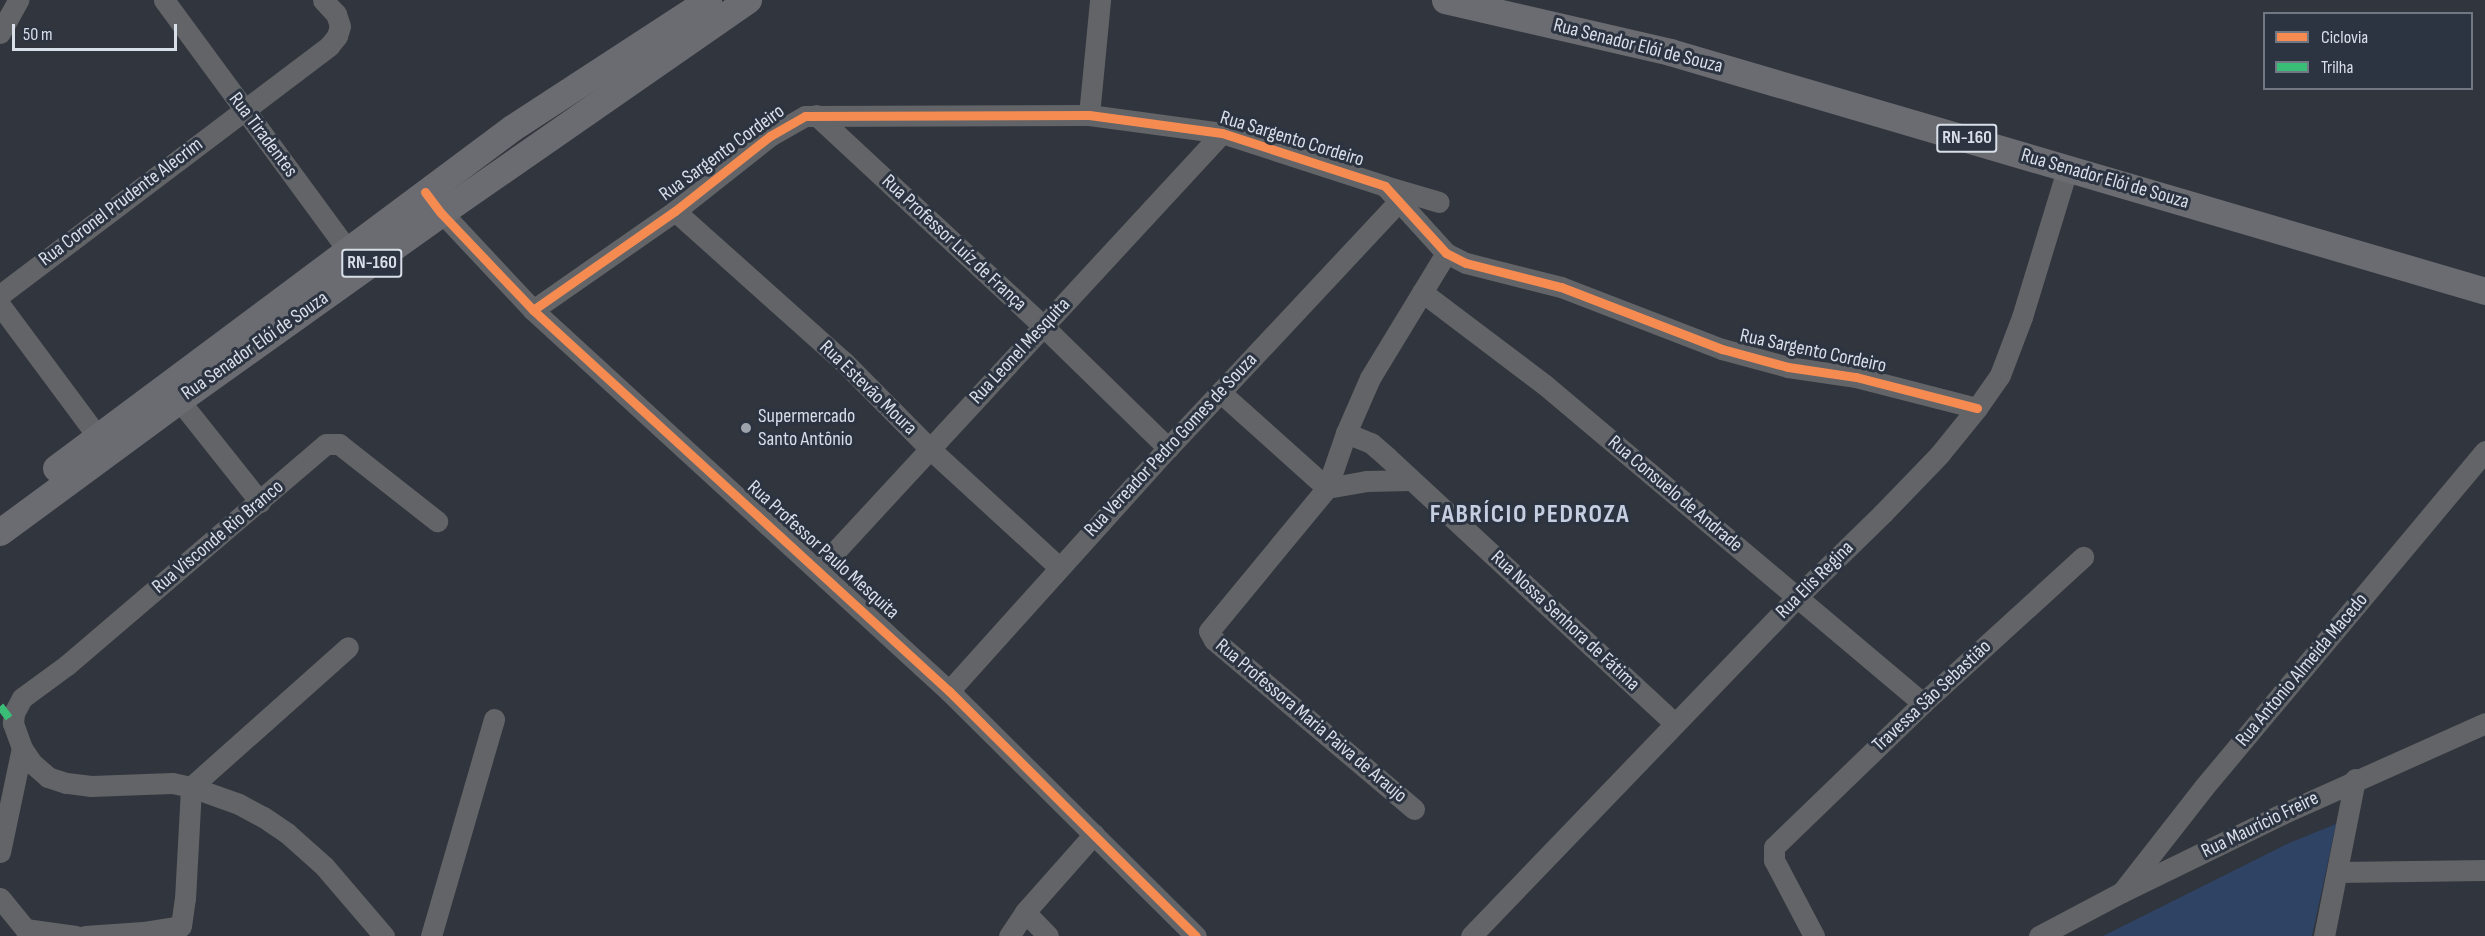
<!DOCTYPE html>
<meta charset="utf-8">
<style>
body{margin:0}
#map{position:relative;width:2485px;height:936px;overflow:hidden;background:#31353d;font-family:"Sofia Sans Condensed",sans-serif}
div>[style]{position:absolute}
.green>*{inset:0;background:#2f4365}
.minor>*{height:21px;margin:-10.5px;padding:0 10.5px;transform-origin:10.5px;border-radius:10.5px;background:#626467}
.major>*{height:27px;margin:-13.5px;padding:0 13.5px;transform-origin:13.5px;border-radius:13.5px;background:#6a6c71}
.quiet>*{height:8px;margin-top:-4px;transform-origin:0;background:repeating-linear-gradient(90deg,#3abd76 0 15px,transparent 0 23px)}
.cycleway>*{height:9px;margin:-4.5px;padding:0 4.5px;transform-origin:4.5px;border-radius:4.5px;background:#f68b52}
.dots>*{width:16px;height:16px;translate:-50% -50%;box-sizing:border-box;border:3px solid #2c3442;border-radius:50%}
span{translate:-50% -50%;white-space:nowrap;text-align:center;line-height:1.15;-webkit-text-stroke:6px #2c3442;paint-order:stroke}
.shield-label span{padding:2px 4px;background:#2c3442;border:2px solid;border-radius:4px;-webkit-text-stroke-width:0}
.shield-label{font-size:18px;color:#d9dfe8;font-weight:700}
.street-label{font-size:20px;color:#d9dfe8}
.poi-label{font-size:20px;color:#d9dfe8}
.left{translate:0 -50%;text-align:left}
.district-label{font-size:26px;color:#c5cfe1;font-weight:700;letter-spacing:1.5px}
.legend{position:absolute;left:2263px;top:12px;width:210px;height:78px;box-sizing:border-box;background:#2c3442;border:2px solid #717884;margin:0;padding:8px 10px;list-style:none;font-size:18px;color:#d9dfe8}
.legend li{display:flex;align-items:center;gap:12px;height:30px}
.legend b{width:30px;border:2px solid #717884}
.scale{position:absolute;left:12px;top:24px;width:165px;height:27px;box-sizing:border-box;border:3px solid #d9dfe8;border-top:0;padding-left:8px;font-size:18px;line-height:21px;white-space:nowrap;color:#d9dfe8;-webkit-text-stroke:4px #2c3442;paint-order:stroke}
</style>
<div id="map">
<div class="green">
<i style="clip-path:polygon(2336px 824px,2312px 936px,2103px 936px,2289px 843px)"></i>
</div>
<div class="minor">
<i style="left:164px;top:0;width:326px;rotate:53.7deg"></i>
<i style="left:0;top:33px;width:38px;rotate:-61deg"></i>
<i style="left:816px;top:115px;width:310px;rotate:42.9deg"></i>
<i style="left:1043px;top:326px;width:175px;rotate:44.3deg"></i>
<i style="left:1089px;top:115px;width:116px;rotate:-84.5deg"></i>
<i style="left:1385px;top:186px;width:56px;rotate:16.5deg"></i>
<i style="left:431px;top:201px;width:149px;rotate:46.9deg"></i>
<i style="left:533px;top:310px;width:564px;rotate:42.49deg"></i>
<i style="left:949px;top:691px;width:348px;rotate:44.8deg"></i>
<i style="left:675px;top:211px;width:225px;rotate:41.8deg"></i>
<i style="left:843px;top:361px;width:124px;rotate:45.3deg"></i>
<i style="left:930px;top:449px;width:175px;rotate:42.5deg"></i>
<i style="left:1422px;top:292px;width:154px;rotate:37.1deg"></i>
<i style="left:1545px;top:385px;width:494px;rotate:40.1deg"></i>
<i style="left:0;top:295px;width:413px;rotate:-37.1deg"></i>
<i style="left:329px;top:46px;width:13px;rotate:-51deg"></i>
<i style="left:337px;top:36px;width:10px;rotate:-73deg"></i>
<i style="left:340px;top:26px;width:13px;rotate:-108deg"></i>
<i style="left:336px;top:14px;width:19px;rotate:-133deg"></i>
<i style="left:0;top:305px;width:179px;rotate:53.4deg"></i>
<i style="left:533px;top:310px;width:173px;rotate:-34.9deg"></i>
<i style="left:675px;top:211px;width:121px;rotate:-38.3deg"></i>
<i style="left:770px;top:136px;width:40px;rotate:-29.7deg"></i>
<i style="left:805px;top:116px;width:284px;rotate:-0.2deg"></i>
<i style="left:1089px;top:115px;width:134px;rotate:7.7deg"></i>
<i style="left:1222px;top:133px;width:171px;rotate:18deg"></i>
<i style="left:1385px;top:186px;width:91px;rotate:47.7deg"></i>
<i style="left:1446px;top:253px;width:22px;rotate:27deg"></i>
<i style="left:1466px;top:263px;width:98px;rotate:14.2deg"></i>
<i style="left:1561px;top:287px;width:173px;rotate:21.1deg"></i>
<i style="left:1722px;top:349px;width:68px;rotate:15.3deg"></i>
<i style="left:1788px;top:367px;width:69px;rotate:8.4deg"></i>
<i style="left:1856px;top:377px;width:125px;rotate:14.4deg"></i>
<i style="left:171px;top:390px;width:143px;rotate:51.5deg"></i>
<i style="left:1220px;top:392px;width:144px;rotate:41.9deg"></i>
<i style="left:1327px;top:488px;width:41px;rotate:-9.9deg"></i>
<i style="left:1367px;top:481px;width:44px;rotate:-1.3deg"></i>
<i style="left:1346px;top:433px;width:27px;rotate:22deg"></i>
<i style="left:1371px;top:443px;width:21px;rotate:41deg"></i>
<i style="left:1387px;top:457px;width:391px;rotate:42.8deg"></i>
<i style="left:818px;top:570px;width:595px;rotate:-47.25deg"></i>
<i style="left:949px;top:691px;width:327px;rotate:-48deg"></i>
<i style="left:1168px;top:448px;width:335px;rotate:-46.9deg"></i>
<i style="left:1414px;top:809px;width:262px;rotate:-139.8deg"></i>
<i style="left:1214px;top:640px;width:10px;rotate:-119deg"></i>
<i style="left:1209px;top:631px;width:185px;rotate:-50.5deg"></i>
<i style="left:1327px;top:488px;width:58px;rotate:-70.9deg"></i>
<i style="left:1346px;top:433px;width:60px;rotate:-66.4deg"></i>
<i style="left:1370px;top:378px;width:146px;rotate:-58.7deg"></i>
<i style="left:0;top:852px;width:106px;rotate:-78.1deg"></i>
<i style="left:2338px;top:872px;width:147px;rotate:-0.8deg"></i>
<i style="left:2122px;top:892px;width:133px;rotate:-52deg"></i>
<i style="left:2204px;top:787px;width:438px;rotate:-50.1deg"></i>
<i style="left:0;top:898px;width:49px;rotate:50.8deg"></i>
<i style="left:1025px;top:912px;width:33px;rotate:46deg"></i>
<i style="left:25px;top:929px;width:51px;rotate:7.8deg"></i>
<i style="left:85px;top:936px;width:58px;rotate:-3.9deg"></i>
<i style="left:143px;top:932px;width:38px;rotate:-9deg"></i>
<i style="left:181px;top:926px;width:27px;rotate:-82deg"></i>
<i style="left:185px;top:899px;width:112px;rotate:-86.9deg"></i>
<i style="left:191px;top:787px;width:210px;rotate:-41.7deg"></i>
<i style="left:384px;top:936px;width:92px;rotate:-130.6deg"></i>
<i style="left:324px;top:866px;width:50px;rotate:-138.3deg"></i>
<i style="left:287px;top:833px;width:29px;rotate:-146deg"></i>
<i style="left:263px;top:817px;width:27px;rotate:-152deg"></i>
<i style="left:239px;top:804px;width:51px;rotate:-160.5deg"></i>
<i style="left:191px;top:787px;width:19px;rotate:-168deg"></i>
<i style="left:172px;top:783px;width:81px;rotate:177.9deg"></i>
<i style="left:91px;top:786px;width:25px;rotate:-173deg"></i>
<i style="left:66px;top:783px;width:19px;rotate:-162deg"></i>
<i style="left:48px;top:777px;width:21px;rotate:-139deg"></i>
<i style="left:32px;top:763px;width:18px;rotate:-124deg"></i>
<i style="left:22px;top:748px;width:27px;rotate:-110deg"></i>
<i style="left:13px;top:723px;width:10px;rotate:-84deg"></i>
<i style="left:14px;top:713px;width:17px;rotate:-62deg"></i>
<i style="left:22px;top:698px;width:56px;rotate:-36.3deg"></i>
<i style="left:67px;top:665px;width:340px;rotate:-40.5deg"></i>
<i style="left:326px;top:444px;width:13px"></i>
<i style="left:339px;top:444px;width:125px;rotate:38.2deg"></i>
<i style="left:431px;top:936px;width:226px;rotate:-73.8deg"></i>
<i style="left:1009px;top:936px;width:29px;rotate:-56deg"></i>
<i style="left:1025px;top:912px;width:104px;rotate:-48.5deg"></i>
<i style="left:1471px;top:936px;width:469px;rotate:-46.1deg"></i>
<i style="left:1796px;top:598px;width:122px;rotate:-44.3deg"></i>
<i style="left:1883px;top:513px;width:81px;rotate:-46deg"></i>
<i style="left:1939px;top:455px;width:60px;rotate:-51deg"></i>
<i style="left:1977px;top:408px;width:40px;rotate:-55.1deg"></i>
<i style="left:2000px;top:375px;width:62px;rotate:-69.2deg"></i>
<i style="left:2022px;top:317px;width:157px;rotate:-73deg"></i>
<i style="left:1814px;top:936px;width:86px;rotate:-117.8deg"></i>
<i style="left:1774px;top:860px;width:13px;rotate:-90deg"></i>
<i style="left:1774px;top:847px;width:207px;rotate:-44deg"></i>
<i style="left:1923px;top:703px;width:217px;rotate:-42.4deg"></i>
<i style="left:2039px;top:936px;width:94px;rotate:-27.9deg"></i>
<i style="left:2122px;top:892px;width:178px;rotate:-26deg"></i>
<i style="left:2282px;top:814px;width:222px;rotate:-24.1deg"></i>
<i style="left:2324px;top:936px;width:160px;rotate:-78.8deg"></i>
</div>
<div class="major">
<i style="left:1445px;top:0;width:231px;rotate:13deg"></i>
<i style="left:1670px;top:52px;width:849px;rotate:16.34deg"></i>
<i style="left:56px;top:468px;width:569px;rotate:-36.71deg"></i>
<i style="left:512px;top:128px;width:234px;rotate:-33.1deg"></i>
<i style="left:0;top:532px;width:222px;rotate:-36.4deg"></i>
<i style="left:179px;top:400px;width:322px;rotate:-35.5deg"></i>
<i style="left:441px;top:213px;width:374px;rotate:-34.8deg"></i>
</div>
<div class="quiet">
<i style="left:0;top:706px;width:21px;rotate:53deg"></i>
</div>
<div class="cycleway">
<i style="left:425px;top:192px;width:26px;rotate:53deg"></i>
<i style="left:441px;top:213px;width:134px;rotate:46.5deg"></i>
<i style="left:533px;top:310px;width:564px;rotate:42.49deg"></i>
<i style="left:949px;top:691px;width:348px;rotate:44.8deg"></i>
<i style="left:533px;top:310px;width:173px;rotate:-34.9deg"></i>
<i style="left:675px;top:211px;width:121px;rotate:-38.3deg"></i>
<i style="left:770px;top:136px;width:40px;rotate:-29.7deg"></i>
<i style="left:805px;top:116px;width:284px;rotate:-0.2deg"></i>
<i style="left:1089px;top:115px;width:134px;rotate:7.7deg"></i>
<i style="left:1222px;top:133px;width:171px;rotate:18deg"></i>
<i style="left:1385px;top:186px;width:91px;rotate:47.7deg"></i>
<i style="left:1446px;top:253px;width:22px;rotate:27deg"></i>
<i style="left:1466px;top:263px;width:98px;rotate:14.2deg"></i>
<i style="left:1561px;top:287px;width:173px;rotate:21.1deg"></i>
<i style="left:1722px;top:349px;width:68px;rotate:15.3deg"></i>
<i style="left:1788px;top:367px;width:69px;rotate:8.4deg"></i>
<i style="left:1856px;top:377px;width:125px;rotate:14.4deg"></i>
</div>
<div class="dots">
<i style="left:746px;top:428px;background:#9ea4ac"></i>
</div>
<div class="shield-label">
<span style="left:1967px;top:138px">RN-160</span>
<span style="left:372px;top:263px">RN-160</span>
</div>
<div class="street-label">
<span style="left:1638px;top:46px;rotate:14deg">Rua Senador Elói de Souza</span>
<span style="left:263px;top:135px;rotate:53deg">Rua Tiradentes</span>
<span style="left:1292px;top:139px;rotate:17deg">Rua Sargento Cordeiro</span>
<span style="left:722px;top:153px;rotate:-36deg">Rua Sargento Cordeiro</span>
<span style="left:2105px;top:179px;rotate:16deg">Rua Senador Elói de Souza</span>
<span style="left:121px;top:202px;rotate:-37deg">Rua Coronel Prudente Alecrim</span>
<span style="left:954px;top:243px;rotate:43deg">Rua Professor Luíz de França</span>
<span style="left:255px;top:346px;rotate:-35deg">Rua Senador Elói de Souza</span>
<span style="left:1020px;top:351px;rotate:-47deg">Rua Leonel Mesquita</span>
<span style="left:1813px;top:351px;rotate:12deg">Rua Sargento Cordeiro</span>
<span style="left:868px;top:388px;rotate:44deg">Rua Estevão Moura</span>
<span style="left:1171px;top:445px;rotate:-47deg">Rua Vereador Pedro Gomes de Souza</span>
<span style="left:1675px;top:494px;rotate:40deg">Rua Consuelo de Andrade</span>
<span style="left:218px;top:537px;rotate:-40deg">Rua Visconde Rio Branco</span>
<span style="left:823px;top:550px;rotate:42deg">Rua Professor Paulo Mesquita</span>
<span style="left:1815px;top:580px;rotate:-45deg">Rua Elis Regina</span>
<span style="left:1565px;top:621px;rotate:43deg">Rua Nossa Senhora de Fátima</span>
<span style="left:2302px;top:670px;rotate:-50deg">Rua Antonio Almeida Macedo</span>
<span style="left:1932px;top:696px;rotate:-43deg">Travessa São Sebastião</span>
<span style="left:1311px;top:721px;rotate:40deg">Rua Professora Maria Paiva de Araujo</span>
<span style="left:2260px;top:825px;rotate:-26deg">Rua Maurício Freire</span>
</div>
<div class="poi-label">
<span class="left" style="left:758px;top:428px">Supermercado<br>Santo Antônio</span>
</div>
<div class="district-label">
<span style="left:1530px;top:515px">FABRÍCIO PEDROZA</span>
</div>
<ul class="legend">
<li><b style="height:8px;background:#f68b52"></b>Ciclovia</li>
<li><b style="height:8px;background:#3abd76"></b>Trilha</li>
</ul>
<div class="scale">50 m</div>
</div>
